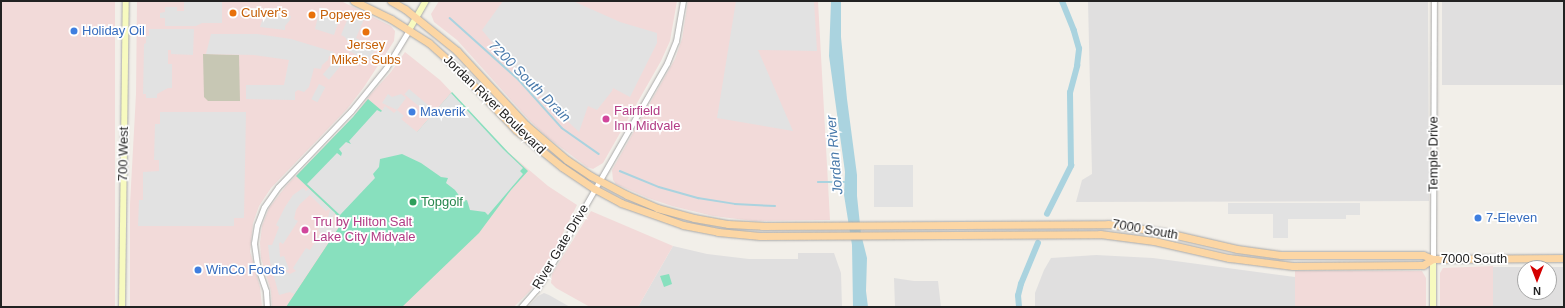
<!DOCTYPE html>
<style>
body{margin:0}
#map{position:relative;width:1565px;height:308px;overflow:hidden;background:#f2efe9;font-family:Arial,sans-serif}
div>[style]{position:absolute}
.residential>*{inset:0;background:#e0dfdf;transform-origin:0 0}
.commercial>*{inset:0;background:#f2dad9;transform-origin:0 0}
.construction>*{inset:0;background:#c7c7b4}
.pitch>*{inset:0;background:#88e0be}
.parking>*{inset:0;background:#e2e2e2;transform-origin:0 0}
.water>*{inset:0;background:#aad3df}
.stream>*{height:1.5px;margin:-0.75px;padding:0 0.75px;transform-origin:0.75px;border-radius:0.75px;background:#aad3df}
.canal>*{height:5.5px;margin:-2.75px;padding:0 2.75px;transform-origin:2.75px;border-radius:2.75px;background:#aad3df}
.roads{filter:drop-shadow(0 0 1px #a9a9a9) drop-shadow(0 0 1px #a9a9a9)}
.tertiary>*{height:5px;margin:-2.5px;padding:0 2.5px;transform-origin:2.5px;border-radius:2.5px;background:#fff}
.secondary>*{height:6px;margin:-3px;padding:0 3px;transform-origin:3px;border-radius:3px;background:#f7fabf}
.primary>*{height:7px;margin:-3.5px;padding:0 3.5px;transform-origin:3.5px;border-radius:3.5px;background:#fcd6a4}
.dots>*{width:11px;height:11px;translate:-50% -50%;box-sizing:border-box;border:2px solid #fff;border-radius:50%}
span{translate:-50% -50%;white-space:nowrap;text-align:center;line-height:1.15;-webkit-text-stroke:3.5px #fff;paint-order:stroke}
.food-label{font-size:13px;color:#c56008}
.left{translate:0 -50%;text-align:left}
.shop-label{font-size:13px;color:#366cbe}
.street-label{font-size:13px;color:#222}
.hotel-label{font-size:13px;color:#b23c85}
.leisure-label{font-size:13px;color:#27864d}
.water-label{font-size:14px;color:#4a7aab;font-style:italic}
.frame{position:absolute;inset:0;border:2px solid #222;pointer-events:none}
.north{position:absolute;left:1517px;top:260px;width:40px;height:40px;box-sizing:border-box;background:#fff;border:1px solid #a7a7a7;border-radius:50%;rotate:180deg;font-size:11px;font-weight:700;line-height:16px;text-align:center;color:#222}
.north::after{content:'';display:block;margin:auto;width:14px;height:18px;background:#d40000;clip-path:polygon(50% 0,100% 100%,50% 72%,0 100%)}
</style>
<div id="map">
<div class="residential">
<i style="clip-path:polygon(1088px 1px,1428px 1px,1429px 201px,1076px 202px,1082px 180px,1092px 174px)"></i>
<i style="left:1442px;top:1px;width:122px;height:84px"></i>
<i style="clip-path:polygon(673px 246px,707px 254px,749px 259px,798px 259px,798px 253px,834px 253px,841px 273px,842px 307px,638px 307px)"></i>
<i style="clip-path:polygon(1096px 255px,1153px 258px,1295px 277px,1295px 307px,1035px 307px,1035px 293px,1044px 270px,1051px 258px)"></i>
<i style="clip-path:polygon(evenodd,1493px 267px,1564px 267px,1564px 307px,1493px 307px,1493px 267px,1525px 268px,1549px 268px,1549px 292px,1525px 292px,1525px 268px)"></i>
<i style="clip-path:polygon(894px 278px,914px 281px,938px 281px,941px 307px,895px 307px)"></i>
<i style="clip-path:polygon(544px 293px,549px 295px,570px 307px,528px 307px,538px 296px)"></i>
</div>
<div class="commercial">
<i style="left:1px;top:1px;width:114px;height:306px"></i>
<i style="clip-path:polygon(137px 1px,341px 1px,391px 26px,395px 31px,394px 41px,364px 87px,348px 108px,271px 188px,259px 206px,253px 223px,250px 251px,260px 287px,262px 307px,130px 307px,130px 204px,136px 94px)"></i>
<i style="clip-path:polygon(439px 1px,677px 1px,670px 41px,661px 61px,603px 163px,593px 169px,587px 167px,547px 137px,529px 120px,457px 40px,434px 22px,431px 14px)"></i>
<i style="clip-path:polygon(688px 1px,818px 1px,830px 220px,754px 221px,713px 216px,672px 206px,648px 198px,616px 184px,613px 180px,612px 170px,675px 59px,682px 39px)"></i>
<i style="clip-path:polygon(405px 52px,440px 80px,508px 152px,548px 186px,577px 205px,554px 251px,530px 291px,514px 307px,272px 307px,271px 291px,261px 258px,260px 243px,262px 226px,269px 208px,286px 186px,353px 117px,370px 95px,391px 72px)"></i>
<i style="clip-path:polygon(591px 211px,673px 246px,638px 307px,590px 307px,556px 288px,551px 283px,552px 274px)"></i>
<i style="clip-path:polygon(1493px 266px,1493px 307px,1440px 307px,1440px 273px,1443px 268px)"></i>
<i style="clip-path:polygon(1295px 271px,1422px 271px,1426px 278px,1426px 307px,1295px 307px)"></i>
</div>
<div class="construction">
<i style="clip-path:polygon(203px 54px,239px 55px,240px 101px,208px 101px,204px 97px)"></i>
</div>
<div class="pitch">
<i style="clip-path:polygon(452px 92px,508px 152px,528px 171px,511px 190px,479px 233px,402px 307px,286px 307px,343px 221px,296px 176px,353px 117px,368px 99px,413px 137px)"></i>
<i style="clip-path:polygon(669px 274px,672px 284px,664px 287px,660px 276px)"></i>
</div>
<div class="parking">
<i style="clip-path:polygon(184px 1px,222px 1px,222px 23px,202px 23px,196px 26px,165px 26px,165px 18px,160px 18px,160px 13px,165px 12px,165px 7px,177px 7px,177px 11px,184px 11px)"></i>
<i style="clip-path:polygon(503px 1px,573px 1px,620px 22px,657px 33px,657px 43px,630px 97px,613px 88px,612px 91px,597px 110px,588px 106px,579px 132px,518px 74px,482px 30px)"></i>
<i style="clip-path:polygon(736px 1px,814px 1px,817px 51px,758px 50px,793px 131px,717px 118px)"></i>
<i style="clip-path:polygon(320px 7px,324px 9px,329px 15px,339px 20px,334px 35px,315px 29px)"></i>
<i style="clip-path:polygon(265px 12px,291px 16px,290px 20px,285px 26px,285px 30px,260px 27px)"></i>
<i style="clip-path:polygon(350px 13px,364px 19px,356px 38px,376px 49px,368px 61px,349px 51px,351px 47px,345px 37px,341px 35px)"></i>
<i style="clip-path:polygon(149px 29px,194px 29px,193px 55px,171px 54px,171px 50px,168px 50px,168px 64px,172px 64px,172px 88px,168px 88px,157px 94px,157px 98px,146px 98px,146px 94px,143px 94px,144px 44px,146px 43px,146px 36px,149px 36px)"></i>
<i style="clip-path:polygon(211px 34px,257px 34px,291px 39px,334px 52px,331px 56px,329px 56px,328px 60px,322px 65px,321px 69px,314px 68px,309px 87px,304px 92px,298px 90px,295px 92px,295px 100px,246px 99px,246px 85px,284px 85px,289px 60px,254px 55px,206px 54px)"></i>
<i style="left:335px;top:60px;width:8px;height:19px;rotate:40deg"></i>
<i style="left:319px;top:84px;width:7px;height:17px;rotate:27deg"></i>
<i style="left:409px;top:89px;width:33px;height:7px;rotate:40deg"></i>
<i style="clip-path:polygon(451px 93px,503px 149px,523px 168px,520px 171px,523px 174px,488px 215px,485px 212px,470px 210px,467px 200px,463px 201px,455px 190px,446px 183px,448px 178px,441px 177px,421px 163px,402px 154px,380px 159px,379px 167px,373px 174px,375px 178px,340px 215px,307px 184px,337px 153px,341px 156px,342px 153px,339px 149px,346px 142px,351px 144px,349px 141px,377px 110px,381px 112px,385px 106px,394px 113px,397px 110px,382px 103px,388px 94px,392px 97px,401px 94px,406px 98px,397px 110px,404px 116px,401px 119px,417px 132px)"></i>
<i style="clip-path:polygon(160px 112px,246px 112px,244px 218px,234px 218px,234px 226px,138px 226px,139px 200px,143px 200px,143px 172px,159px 171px,159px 160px,154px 160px,155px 124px,160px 124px)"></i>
<i style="left:874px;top:165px;width:39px;height:42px"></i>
<i style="clip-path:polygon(evenodd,303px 188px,306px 191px,309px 189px,335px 213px,333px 217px,333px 227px,337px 229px,294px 294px,290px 292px,279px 295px,270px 262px,268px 245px,272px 245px,279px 227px,276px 225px,285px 207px,293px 195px,303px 188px,310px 195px,326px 211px,329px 209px,330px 210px,325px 228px,321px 226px,318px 230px,321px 233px,310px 250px,306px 248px,293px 268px,296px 271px,290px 274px,285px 271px,289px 269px,284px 256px,280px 257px,279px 244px,280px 242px,283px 244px,298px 221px,294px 219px,296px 210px,300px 204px,310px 195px)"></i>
<i style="clip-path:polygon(1228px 203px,1360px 203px,1360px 215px,1346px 215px,1346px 219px,1288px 219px,1288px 238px,1273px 238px,1273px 214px,1228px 214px)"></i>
</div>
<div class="water">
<i style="clip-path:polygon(831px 1px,841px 1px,841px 37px,847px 99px,857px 175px,857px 196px,861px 234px,867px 258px,866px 291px,868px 307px,853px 307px,852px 245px,844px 195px,845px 172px,829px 56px)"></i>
</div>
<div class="stream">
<i style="left:450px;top:18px;width:93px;rotate:41.9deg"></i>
<i style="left:519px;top:80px;width:64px;rotate:48.1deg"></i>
<i style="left:562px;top:128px;width:45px;rotate:35.1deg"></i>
<i style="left:620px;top:171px;width:42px;rotate:22.3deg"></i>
<i style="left:659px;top:187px;width:41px;rotate:15.8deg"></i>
<i style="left:698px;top:198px;width:37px;rotate:9deg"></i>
<i style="left:735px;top:204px;width:40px;rotate:2.9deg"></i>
<i style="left:818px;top:182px;width:26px"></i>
</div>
<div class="canal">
<i style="left:1047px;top:214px;width:54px;rotate:-63.4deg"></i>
<i style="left:1071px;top:166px;width:73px;rotate:-90.8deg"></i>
<i style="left:1070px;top:93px;width:28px;rotate:-75deg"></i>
<i style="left:1077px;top:66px;width:17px;rotate:-83deg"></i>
<i style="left:1079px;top:49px;width:19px;rotate:-106deg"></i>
<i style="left:1074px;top:31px;width:32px;rotate:-112deg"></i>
<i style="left:1019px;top:307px;width:11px;rotate:-95deg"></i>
<i style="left:1018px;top:296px;width:12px;rotate:-76deg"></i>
<i style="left:1021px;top:284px;width:44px;rotate:-67.5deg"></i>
</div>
<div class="roads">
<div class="tertiary">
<i style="left:1433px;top:259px;width:258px;rotate:-89.8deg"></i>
<i style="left:267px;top:307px;width:16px;rotate:-94deg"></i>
<i style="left:266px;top:291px;width:28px;rotate:-109deg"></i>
<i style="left:257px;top:265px;width:22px;rotate:-98deg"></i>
<i style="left:254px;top:243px;width:18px;rotate:-81deg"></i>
<i style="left:257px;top:225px;width:19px;rotate:-69deg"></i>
<i style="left:264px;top:207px;width:24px;rotate:-55deg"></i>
<i style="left:278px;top:187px;width:105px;rotate:-46.2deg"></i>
<i style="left:351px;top:111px;width:55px;rotate:-50.9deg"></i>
<i style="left:386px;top:68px;width:44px;rotate:-58.8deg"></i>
<i style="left:521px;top:307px;width:23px;rotate:-49deg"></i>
<i style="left:536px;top:290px;width:17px;rotate:-57deg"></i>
<i style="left:545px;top:276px;width:245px;rotate:-60.2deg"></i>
<i style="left:667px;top:63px;width:24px;rotate:-68deg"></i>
<i style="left:676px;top:41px;width:41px;rotate:-80.1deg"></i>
</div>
<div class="secondary">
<i style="left:409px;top:30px;width:34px;rotate:-60deg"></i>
<i style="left:1433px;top:259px;width:48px;rotate:90deg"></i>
<i style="left:122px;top:307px;width:306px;rotate:-89.3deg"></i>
</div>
<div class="primary">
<i style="left:354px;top:1px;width:41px;rotate:25.9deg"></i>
<i style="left:391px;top:19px;width:45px;rotate:32.3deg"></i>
<i style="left:429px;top:43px;width:40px;rotate:42deg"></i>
<i style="left:459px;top:70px;width:83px;rotate:46.5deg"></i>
<i style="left:516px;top:130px;width:59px;rotate:38.8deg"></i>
<i style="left:562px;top:167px;width:40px;rotate:34deg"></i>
<i style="left:595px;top:189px;width:30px;rotate:28deg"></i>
<i style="left:621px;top:203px;width:66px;rotate:19.5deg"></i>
<i style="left:683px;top:225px;width:36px;rotate:11deg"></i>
<i style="left:718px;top:232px;width:42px;rotate:5.4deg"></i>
<i style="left:760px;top:236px;width:340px;rotate:-0.3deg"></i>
<i style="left:1100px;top:234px;width:54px;rotate:7.4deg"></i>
<i style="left:1154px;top:241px;width:77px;rotate:12.8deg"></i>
<i style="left:1229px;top:258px;width:64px;rotate:7.1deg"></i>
<i style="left:1293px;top:266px;width:130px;rotate:-0.4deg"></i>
<i style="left:1423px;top:265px;width:12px;rotate:-31deg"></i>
<i style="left:391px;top:1px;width:16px;rotate:30deg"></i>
<i style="left:405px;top:9px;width:67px;rotate:38.9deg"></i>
<i style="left:457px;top:51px;width:101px;rotate:47deg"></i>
<i style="left:526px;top:125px;width:54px;rotate:40.5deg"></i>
<i style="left:567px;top:160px;width:29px;rotate:34deg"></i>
<i style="left:591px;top:176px;width:41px;rotate:27.8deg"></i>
<i style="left:627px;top:195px;width:33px;rotate:23deg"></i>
<i style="left:657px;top:208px;width:38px;rotate:15deg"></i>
<i style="left:694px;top:218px;width:35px;rotate:10deg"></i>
<i style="left:728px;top:224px;width:34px;rotate:3deg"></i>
<i style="left:762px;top:226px;width:346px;rotate:-0.3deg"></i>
<i style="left:1108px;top:224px;width:56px;rotate:8.3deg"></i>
<i style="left:1163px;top:232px;width:76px;rotate:12.9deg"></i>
<i style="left:1237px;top:249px;width:44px;rotate:7.8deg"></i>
<i style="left:1281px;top:255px;width:142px"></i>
<i style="left:1423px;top:255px;width:11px;rotate:22deg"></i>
<i style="left:1433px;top:259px;width:131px;rotate:-0.4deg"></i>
</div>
</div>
<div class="dots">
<i style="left:233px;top:13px;background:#e8710a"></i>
<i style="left:312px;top:15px;background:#e8710a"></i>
<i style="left:74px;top:31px;background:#3f7fe0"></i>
<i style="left:366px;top:32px;background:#e8710a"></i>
<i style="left:412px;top:112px;background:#3f7fe0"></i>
<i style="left:606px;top:119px;background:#d1479c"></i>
<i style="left:413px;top:202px;background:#2e9e5b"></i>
<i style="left:1478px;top:218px;background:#3f7fe0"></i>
<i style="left:305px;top:230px;background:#d1479c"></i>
<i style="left:198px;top:270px;background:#3f7fe0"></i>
</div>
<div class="food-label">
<span class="left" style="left:241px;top:13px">Culver's</span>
<span class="left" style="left:320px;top:15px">Popeyes</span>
<span style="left:366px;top:53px">Jersey<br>Mike's Subs</span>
</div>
<div class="shop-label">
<span class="left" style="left:82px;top:31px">Holiday Oil</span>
<span class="left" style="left:420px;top:112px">Maverik</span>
<span class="left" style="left:1486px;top:218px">7-Eleven</span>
<span class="left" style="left:206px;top:270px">WinCo Foods</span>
</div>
<div class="street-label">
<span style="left:494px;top:105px;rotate:44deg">Jordan River Boulevard</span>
<span style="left:124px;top:154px;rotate:-89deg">700 West</span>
<span style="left:1434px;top:154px;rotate:-90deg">Temple Drive</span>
<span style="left:1145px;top:230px;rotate:10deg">7000 South</span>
<span style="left:561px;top:247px;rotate:-59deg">River Gate Drive</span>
<span style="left:1474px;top:259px">7000 South</span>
</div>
<div class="hotel-label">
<span class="left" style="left:614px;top:119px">Fairfield<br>Inn Midvale</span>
<span class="left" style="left:313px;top:230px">Tru by Hilton Salt<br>Lake City Midvale</span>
</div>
<div class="leisure-label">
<span class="left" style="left:421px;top:202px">Topgolf</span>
</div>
<div class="water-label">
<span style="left:530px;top:81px;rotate:45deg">7200 South Drain</span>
<span style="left:834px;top:155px;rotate:-95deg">Jordan River</span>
</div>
<div class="frame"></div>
<div class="north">N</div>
</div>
